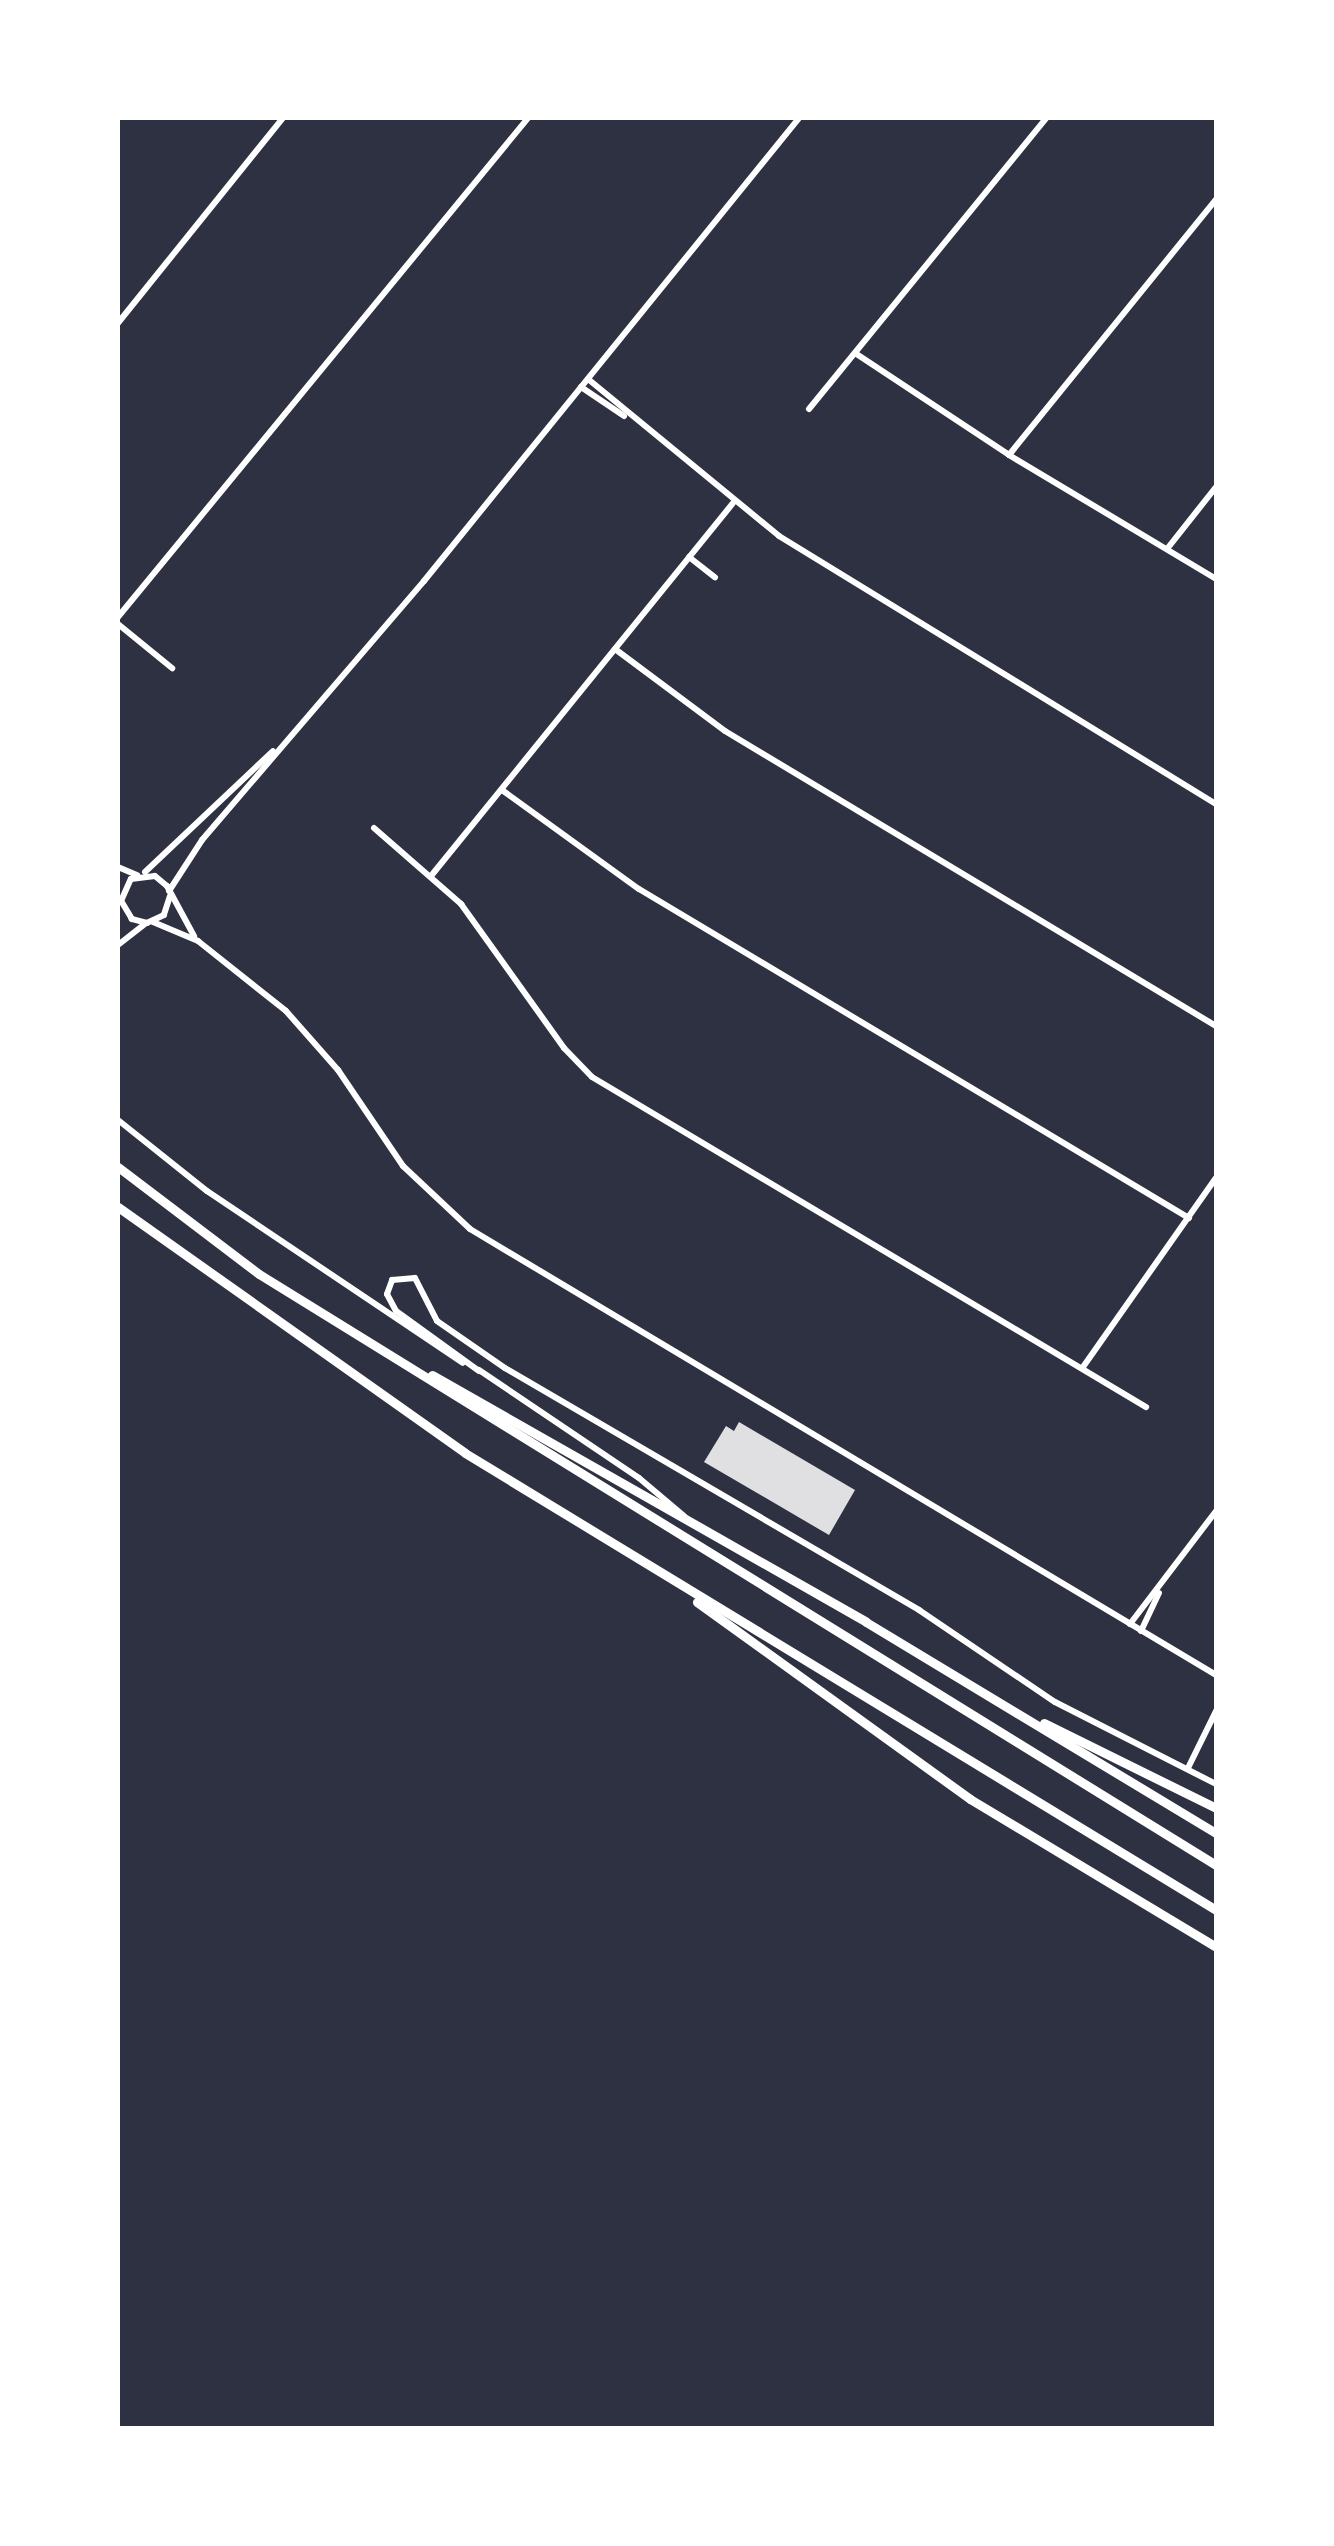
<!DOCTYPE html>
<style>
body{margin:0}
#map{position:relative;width:1334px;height:2546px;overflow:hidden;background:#2d3142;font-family:"Asap Condensed",sans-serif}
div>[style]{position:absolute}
.building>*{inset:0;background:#e0e0e3}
.minor>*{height:6px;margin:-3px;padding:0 3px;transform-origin:3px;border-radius:3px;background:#fff}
.primary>*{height:9px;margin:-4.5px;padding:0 4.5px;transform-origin:4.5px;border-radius:4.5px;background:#fff}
span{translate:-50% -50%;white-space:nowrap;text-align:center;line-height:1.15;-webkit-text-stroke:10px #fff;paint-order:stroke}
.frame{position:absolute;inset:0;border:120px solid #fff;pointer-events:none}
</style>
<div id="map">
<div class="building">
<i style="clip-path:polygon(739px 1422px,855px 1490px,829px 1535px,704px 1462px,726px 1426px,734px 1431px)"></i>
</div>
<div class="minor">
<i style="left:118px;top:323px;width:263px;rotate:-51.2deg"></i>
<i style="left:855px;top:353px;width:185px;rotate:33.5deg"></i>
<i style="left:1009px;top:455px;width:241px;rotate:30.9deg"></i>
<i style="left:588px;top:379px;width:247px;rotate:39.4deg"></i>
<i style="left:779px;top:536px;width:513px;rotate:31.52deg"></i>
<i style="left:581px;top:387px;width:52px;rotate:34deg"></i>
<i style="left:809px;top:409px;width:375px;rotate:-50.8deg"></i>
<i style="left:1009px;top:455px;width:329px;rotate:-51deg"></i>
<i style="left:1167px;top:549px;width:79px;rotate:-51.7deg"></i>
<i style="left:689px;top:557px;width:33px;rotate:38deg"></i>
<i style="left:118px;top:617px;width:646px;rotate:-50.59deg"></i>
<i style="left:118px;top:624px;width:70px;rotate:39.2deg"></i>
<i style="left:615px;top:649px;width:137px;rotate:36.7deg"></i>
<i style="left:725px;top:731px;width:573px;rotate:31deg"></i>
<i style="left:502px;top:790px;width:169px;rotate:35.9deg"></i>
<i style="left:639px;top:889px;width:641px;rotate:30.89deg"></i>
<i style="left:374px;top:828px;width:116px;rotate:41.1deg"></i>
<i style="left:461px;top:904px;width:177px;rotate:54.4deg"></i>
<i style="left:564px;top:1048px;width:40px;rotate:46deg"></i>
<i style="left:592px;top:1077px;width:645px;rotate:30.78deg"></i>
<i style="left:118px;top:867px;width:21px;rotate:23deg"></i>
<i style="left:145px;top:872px;width:176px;rotate:-43.4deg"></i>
<i style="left:431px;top:876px;width:480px;rotate:-51deg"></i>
<i style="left:169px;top:891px;width:61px;rotate:-57.1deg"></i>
<i style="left:202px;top:840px;width:341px;rotate:-49.4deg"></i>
<i style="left:424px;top:581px;width:596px;rotate:-50.99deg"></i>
<i style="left:170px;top:896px;width:20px;rotate:108deg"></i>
<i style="left:164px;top:915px;width:19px;rotate:155deg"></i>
<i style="left:147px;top:923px;width:16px;rotate:-165deg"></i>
<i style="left:132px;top:919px;width:21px;rotate:-121deg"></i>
<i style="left:121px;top:901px;width:24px;rotate:-66deg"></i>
<i style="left:131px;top:879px;width:24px;rotate:-7deg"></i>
<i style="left:155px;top:876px;width:16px;rotate:40deg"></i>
<i style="left:167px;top:886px;width:57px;rotate:61.6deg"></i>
<i style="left:153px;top:922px;width:49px;rotate:22.9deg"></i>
<i style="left:198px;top:941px;width:112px;rotate:38.5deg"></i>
<i style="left:286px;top:1011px;width:79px;rotate:48.6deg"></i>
<i style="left:338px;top:1070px;width:116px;rotate:55.9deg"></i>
<i style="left:403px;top:1166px;width:92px;rotate:43.2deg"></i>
<i style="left:470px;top:1229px;width:869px;rotate:30.87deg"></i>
<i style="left:118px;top:945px;width:33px;rotate:-38deg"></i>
<i style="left:118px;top:1120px;width:114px;rotate:38.6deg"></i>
<i style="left:207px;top:1191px;width:308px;rotate:33.9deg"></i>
<i style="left:1083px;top:1367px;width:231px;rotate:-54.9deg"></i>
<i style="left:479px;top:1370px;width:193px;rotate:34deg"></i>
<i style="left:639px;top:1478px;width:59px;rotate:40.2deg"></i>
<i style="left:479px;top:1371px;width:102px;rotate:-144.1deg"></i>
<i style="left:396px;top:1311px;width:19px;rotate:-118deg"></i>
<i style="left:387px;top:1294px;width:15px;rotate:-70deg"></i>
<i style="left:392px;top:1280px;width:23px;rotate:-5deg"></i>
<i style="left:415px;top:1278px;width:48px;rotate:62.9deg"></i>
<i style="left:437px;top:1321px;width:83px;rotate:34.7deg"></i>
<i style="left:505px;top:1368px;width:480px;rotate:30.3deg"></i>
<i style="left:919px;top:1610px;width:164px;rotate:34.1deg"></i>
<i style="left:1055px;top:1702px;width:181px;rotate:27deg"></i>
<i style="left:1130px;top:1624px;width:142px;rotate:-52.7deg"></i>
<i style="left:1141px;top:1631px;width:42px;rotate:-64.7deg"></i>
<i style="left:1188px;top:1768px;width:64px;rotate:-63.8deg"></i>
</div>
<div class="primary">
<i style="left:118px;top:1167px;width:177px;rotate:37.2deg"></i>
<i style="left:259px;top:1274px;width:1125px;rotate:31.7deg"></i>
<i style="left:118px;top:1207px;width:425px;rotate:35.3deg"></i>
<i style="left:465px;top:1453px;width:879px;rotate:31.32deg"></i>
<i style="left:432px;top:1375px;width:499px;rotate:29.6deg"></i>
<i style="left:866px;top:1622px;width:409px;rotate:31.1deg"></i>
<i style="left:697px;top:1602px;width:337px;rotate:35.8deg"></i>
<i style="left:970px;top:1799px;width:287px;rotate:31deg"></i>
<i style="left:1044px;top:1723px;width:192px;rotate:26.3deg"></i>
</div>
<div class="frame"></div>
</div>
